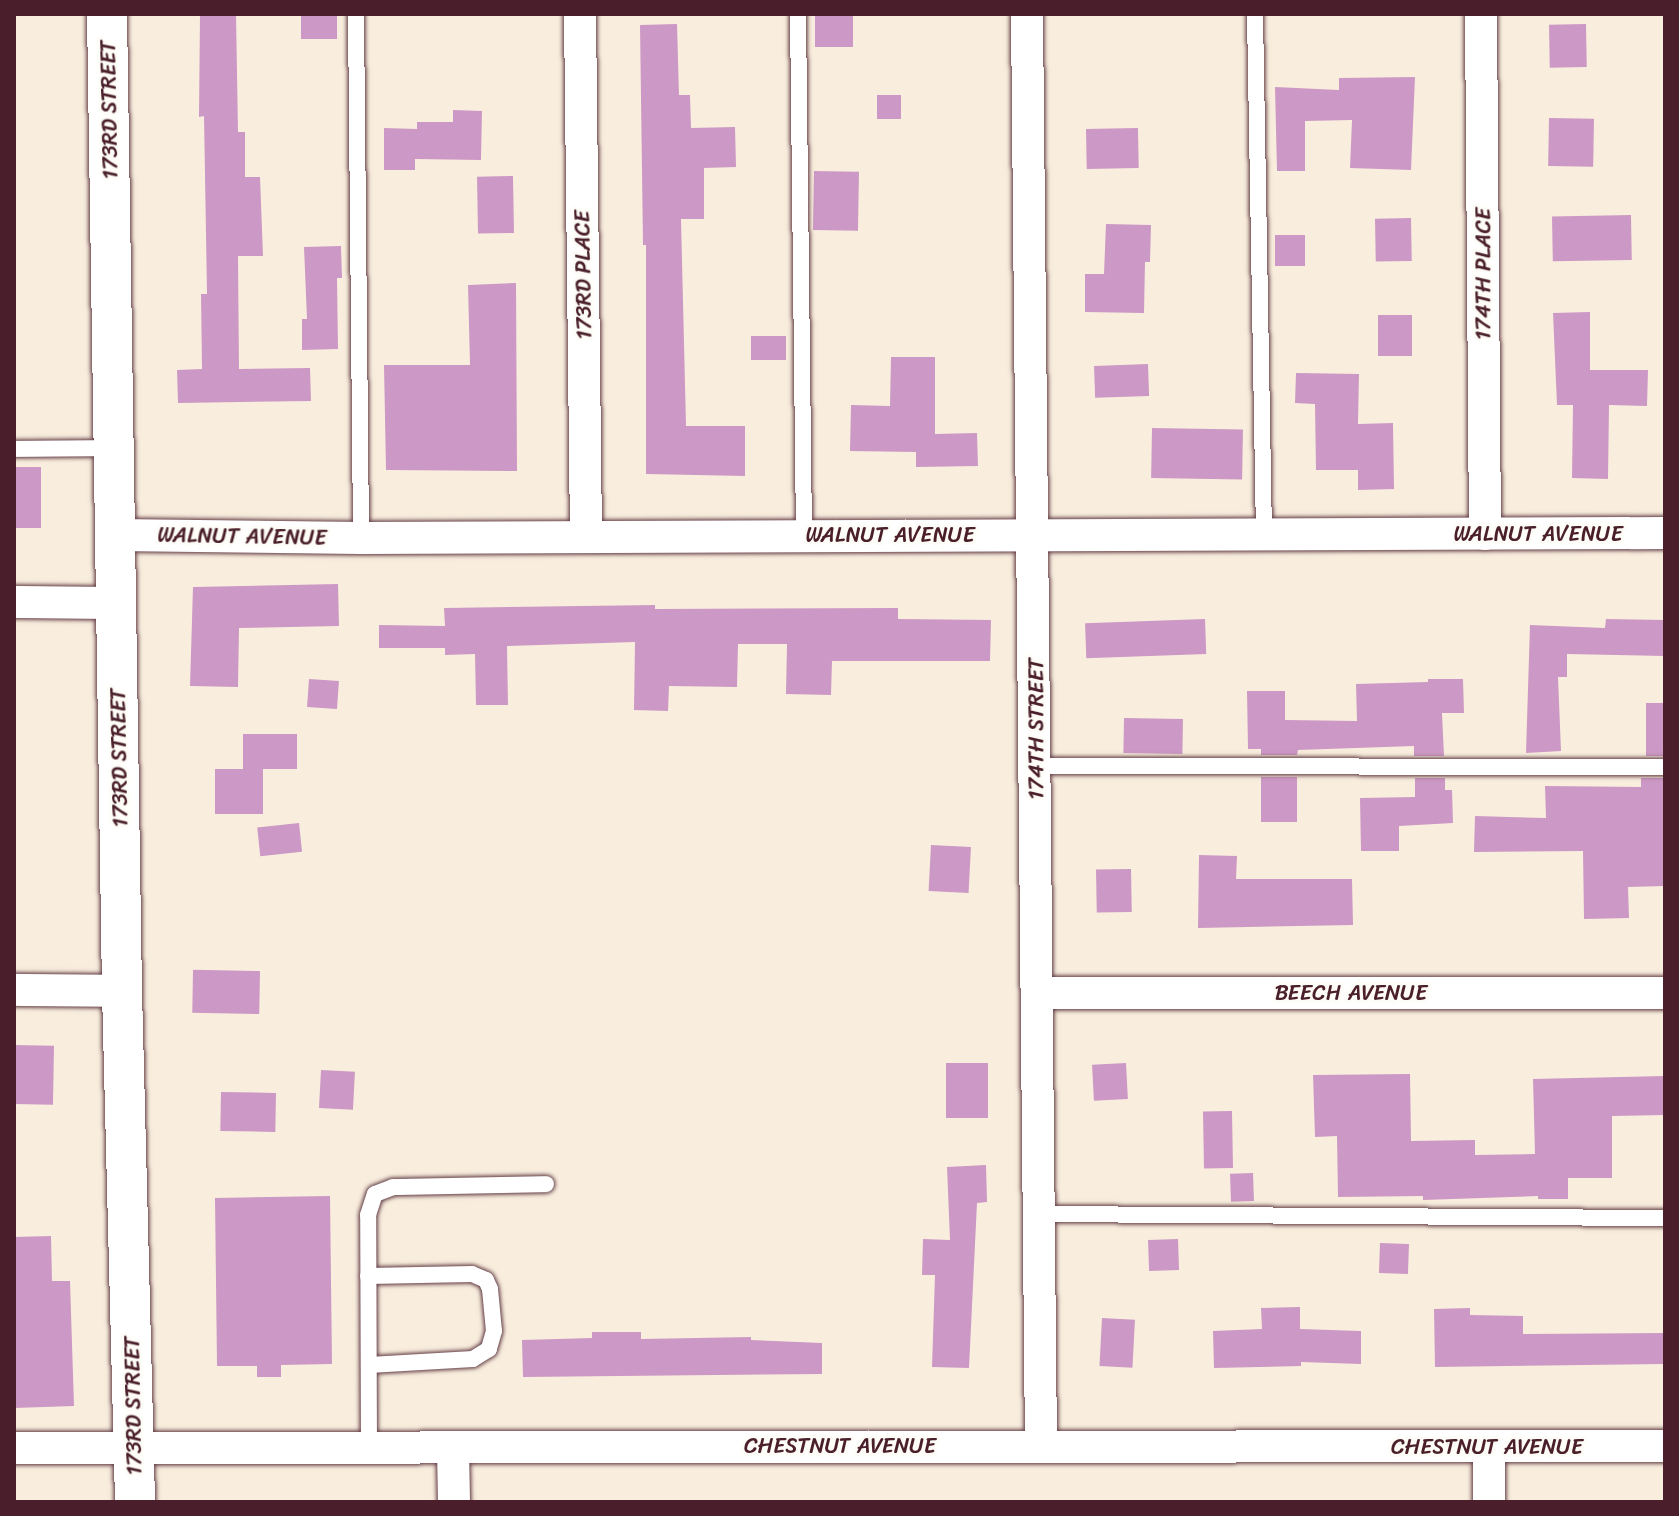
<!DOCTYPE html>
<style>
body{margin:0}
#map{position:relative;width:1679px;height:1516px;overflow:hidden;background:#f9eede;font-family:Sriracha,sans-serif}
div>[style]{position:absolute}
.building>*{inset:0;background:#cc98c5;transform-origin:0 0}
.roads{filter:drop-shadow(0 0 2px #643e46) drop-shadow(0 0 2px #643e46)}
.service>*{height:16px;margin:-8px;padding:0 8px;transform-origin:8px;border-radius:8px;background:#fff}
.minor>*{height:32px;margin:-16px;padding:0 16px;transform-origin:16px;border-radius:16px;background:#fff}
.tertiary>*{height:40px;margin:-20px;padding:0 20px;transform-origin:20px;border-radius:20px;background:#fff}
span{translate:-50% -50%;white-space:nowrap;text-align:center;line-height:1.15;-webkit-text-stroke:6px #fdfcf7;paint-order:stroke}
.street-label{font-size:22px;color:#4a1f2b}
.frame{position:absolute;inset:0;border:16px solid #4a1f2b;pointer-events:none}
</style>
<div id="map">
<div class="building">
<i style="clip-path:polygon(200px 14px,236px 14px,238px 132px,245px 132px,245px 177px,260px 177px,263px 256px,238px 256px,239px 369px,310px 368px,311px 401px,178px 403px,177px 370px,202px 369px,201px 294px,207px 294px,204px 116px,199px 117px)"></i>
<i style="left:301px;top:14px;width:36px;height:25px"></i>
<i style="left:815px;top:14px;width:38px;height:33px"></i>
<i style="clip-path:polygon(677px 24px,679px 95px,690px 95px,691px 128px,735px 127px,736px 167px,704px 168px,704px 219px,681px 219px,686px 426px,745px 426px,745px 476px,646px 474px,646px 245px,643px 245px,640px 25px)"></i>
<i style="left:1586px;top:24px;width:43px;height:37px;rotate:89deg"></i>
<i style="clip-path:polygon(1415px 77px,1411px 170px,1350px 168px,1352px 120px,1305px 121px,1305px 171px,1277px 171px,1275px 87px,1339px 90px,1339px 78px)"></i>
<i style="left:877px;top:95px;width:24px;height:24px"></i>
<i style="clip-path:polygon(453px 110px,482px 111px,481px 160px,415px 159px,415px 170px,384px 170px,384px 128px,417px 129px,417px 122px,453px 122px)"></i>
<i style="left:1549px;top:118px;width:45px;height:48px;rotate:1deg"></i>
<i style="left:1138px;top:128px;width:40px;height:52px;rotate:89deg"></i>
<i style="left:814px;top:171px;width:45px;height:59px;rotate:1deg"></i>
<i style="left:513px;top:176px;width:57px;height:36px;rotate:89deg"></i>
<i style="left:1631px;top:215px;width:45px;height:79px;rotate:89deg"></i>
<i style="left:1411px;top:218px;width:43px;height:36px;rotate:89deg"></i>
<i style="clip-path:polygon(1106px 224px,1151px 225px,1150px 262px,1145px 262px,1144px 313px,1085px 312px,1085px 274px,1104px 274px)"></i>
<i style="left:1275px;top:235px;width:30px;height:31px"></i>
<i style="clip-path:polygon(341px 246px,342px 278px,337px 278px,338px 349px,302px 350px,302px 319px,307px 319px,304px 247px)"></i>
<i style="clip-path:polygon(516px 283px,517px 471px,386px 470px,384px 365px,470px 365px,468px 285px)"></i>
<i style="clip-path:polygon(1590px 312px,1590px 370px,1648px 370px,1647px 406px,1609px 405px,1608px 479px,1572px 478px,1573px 405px,1557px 405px,1553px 313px)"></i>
<i style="left:1378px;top:315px;width:34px;height:41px"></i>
<i style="left:751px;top:336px;width:35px;height:24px"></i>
<i style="clip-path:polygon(891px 357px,935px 357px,935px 434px,977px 433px,978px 466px,916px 467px,916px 452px,850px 451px,851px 405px,890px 406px)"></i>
<i style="left:1148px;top:364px;width:32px;height:54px;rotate:88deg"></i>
<i style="clip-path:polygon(1296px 373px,1359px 374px,1358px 424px,1393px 423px,1394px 489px,1358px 490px,1358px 470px,1316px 470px,1315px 404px,1295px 403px)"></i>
<i style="left:1152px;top:428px;width:91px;height:50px;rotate:1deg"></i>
<i style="left:14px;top:467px;width:27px;height:61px"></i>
<i style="clip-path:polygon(338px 584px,339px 626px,239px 628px,238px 687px,190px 686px,193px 587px)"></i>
<i style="clip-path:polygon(655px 605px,655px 609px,898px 608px,898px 619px,991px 620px,990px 661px,832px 661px,831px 695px,786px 694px,787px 644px,738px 644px,737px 687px,669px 686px,668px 711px,634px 710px,635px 642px,507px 646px,508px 705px,476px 705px,475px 654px,445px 655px,445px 648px,379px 648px,379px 625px,445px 626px,444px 608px)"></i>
<i style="left:1205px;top:619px;width:35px;height:120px;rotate:88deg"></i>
<i style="clip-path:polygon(1606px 619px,1665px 620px,1665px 656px,1567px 654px,1567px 677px,1558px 677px,1561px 751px,1526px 753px,1530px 625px,1605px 628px)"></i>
<i style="left:309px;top:679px;width:30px;height:28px;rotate:4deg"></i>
<i style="clip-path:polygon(1428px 679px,1463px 679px,1464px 713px,1442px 713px,1444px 756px,1414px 756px,1414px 746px,1298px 750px,1297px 755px,1261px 755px,1261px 749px,1248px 749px,1247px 691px,1285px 691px,1285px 720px,1357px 721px,1356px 684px,1428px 682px)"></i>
<i style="left:1646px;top:703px;width:19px;height:53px"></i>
<i style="left:1124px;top:718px;width:59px;height:35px;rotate:1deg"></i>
<i style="left:297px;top:734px;width:35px;height:54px;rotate:90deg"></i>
<i style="left:263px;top:769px;width:45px;height:48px;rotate:90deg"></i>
<i style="left:1261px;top:777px;width:36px;height:45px"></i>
<i style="clip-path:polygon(1415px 778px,1445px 778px,1445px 790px,1452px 790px,1453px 823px,1399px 826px,1399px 851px,1361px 851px,1360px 798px,1415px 797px)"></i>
<i style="clip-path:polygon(1641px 778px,1665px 778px,1665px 886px,1628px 887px,1629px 918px,1584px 919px,1583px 851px,1474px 852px,1475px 816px,1546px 818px,1545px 786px,1641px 787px)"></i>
<i style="left:299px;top:823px;width:29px;height:42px;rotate:84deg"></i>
<i style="left:931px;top:845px;width:40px;height:46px;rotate:3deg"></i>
<i style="clip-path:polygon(1199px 855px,1237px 856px,1236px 879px,1352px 879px,1353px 925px,1198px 928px)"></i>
<i style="left:1131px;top:869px;width:43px;height:35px;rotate:89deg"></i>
<i style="left:260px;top:971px;width:43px;height:67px;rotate:91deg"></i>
<i style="left:14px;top:1045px;width:40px;height:59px;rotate:1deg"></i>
<i style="left:946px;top:1063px;width:42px;height:55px"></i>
<i style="left:1126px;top:1063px;width:36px;height:34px;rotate:87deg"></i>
<i style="left:321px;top:1070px;width:34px;height:38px;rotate:3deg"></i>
<i style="clip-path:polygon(1410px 1074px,1411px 1141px,1475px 1140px,1475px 1155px,1535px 1154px,1533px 1079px,1665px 1076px,1665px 1115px,1612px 1116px,1612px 1178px,1568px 1178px,1568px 1199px,1538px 1199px,1538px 1196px,1423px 1200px,1423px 1196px,1338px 1197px,1337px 1136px,1315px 1137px,1313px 1075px)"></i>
<i style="left:221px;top:1092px;width:55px;height:39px;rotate:1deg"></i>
<i style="left:1232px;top:1111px;width:57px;height:29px;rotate:89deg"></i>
<i style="clip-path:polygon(986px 1165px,987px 1202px,977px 1203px,969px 1368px,932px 1367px,935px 1275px,922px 1275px,923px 1239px,950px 1240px,947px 1167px)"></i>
<i style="left:1253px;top:1173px;width:28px;height:23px;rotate:88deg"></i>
<i style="clip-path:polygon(330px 1196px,332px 1364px,281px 1365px,281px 1377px,257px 1377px,257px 1366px,217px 1366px,215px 1198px)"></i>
<i style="clip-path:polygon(51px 1236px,52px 1281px,70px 1281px,74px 1406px,14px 1408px,14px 1237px)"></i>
<i style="left:1178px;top:1239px;width:31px;height:30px;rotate:88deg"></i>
<i style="left:1380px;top:1243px;width:29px;height:30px;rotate:2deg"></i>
<i style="clip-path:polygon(1300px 1307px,1300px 1329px,1361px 1331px,1361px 1364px,1301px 1362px,1301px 1366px,1214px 1368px,1213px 1331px,1262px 1329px,1261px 1308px)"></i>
<i style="clip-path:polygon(1470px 1308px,1470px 1315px,1523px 1316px,1523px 1334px,1665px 1333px,1665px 1364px,1435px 1367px,1434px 1309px)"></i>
<i style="left:1102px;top:1318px;width:33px;height:48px;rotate:3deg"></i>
<i style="clip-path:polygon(592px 1332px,641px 1332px,641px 1339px,751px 1337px,751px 1340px,822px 1343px,822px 1374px,523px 1377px,522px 1340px,592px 1338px)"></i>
</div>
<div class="roads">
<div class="service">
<i style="left:356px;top:14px;width:524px;rotate:89.45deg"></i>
<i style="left:798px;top:14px;width:521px;rotate:89.34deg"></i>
<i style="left:1255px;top:14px;width:520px;rotate:89.01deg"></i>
<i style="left:14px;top:449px;width:98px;rotate:-0.6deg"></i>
<i style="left:1036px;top:766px;width:629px;rotate:0.09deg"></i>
<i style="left:1039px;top:1214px;width:626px;rotate:0.37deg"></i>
<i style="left:368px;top:1276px;width:104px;rotate:-1.1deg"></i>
<i style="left:472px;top:1274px;width:15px;rotate:23deg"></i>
<i style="left:486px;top:1280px;width:10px;rotate:66deg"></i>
<i style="left:490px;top:1289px;width:42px;rotate:84.6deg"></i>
<i style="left:494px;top:1331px;width:19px;rotate:106deg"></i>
<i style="left:489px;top:1349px;width:19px;rotate:148deg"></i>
<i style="left:473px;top:1359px;width:104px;rotate:176.7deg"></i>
<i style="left:369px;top:1449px;width:234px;rotate:-90.2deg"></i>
<i style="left:368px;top:1215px;width:22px;rotate:-72deg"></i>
<i style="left:375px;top:1194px;width:19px;rotate:-21deg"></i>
<i style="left:393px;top:1187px;width:153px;rotate:-1.1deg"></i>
</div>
<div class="minor">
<i style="left:580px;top:14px;width:522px;rotate:89.34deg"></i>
<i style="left:1027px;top:14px;width:1430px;rotate:89.44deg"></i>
<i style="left:1481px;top:14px;width:520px;rotate:89.56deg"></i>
<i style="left:116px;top:535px;width:245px;rotate:0.7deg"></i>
<i style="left:361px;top:538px;width:1304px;rotate:-0.22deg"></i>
<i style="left:14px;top:602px;width:103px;rotate:0.6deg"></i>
<i style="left:14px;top:990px;width:108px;rotate:0.5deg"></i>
<i style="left:1037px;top:993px;width:628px"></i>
<i style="left:14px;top:1448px;width:1651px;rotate:-0.07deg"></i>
<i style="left:1489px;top:1448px;width:54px;rotate:90deg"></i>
<i style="left:453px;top:1449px;width:53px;rotate:88.9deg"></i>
</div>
<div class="tertiary">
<i style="left:107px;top:14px;width:977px;rotate:89.12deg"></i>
<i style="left:122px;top:991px;width:511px;rotate:88.54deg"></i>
</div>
</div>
<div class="street-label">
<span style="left:109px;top:110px;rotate:-91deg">173RD STREET</span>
<span style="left:1483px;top:274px;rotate:-90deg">174TH PLACE</span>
<span style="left:583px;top:275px;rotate:-91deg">173RD PLACE</span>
<span style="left:1538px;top:534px">WALNUT AVENUE</span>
<span style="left:890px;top:535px">WALNUT AVENUE</span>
<span style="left:242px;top:536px;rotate:1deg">WALNUT AVENUE</span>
<span style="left:1036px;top:729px;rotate:-90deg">174TH STREET</span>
<span style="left:119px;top:758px;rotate:-91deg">173RD STREET</span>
<span style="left:1351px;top:993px">BEECH AVENUE</span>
<span style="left:133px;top:1406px;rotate:-91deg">173RD STREET</span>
<span style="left:840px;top:1446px">CHESTNUT AVENUE</span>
<span style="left:1487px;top:1447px">CHESTNUT AVENUE</span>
</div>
<div class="frame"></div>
</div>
